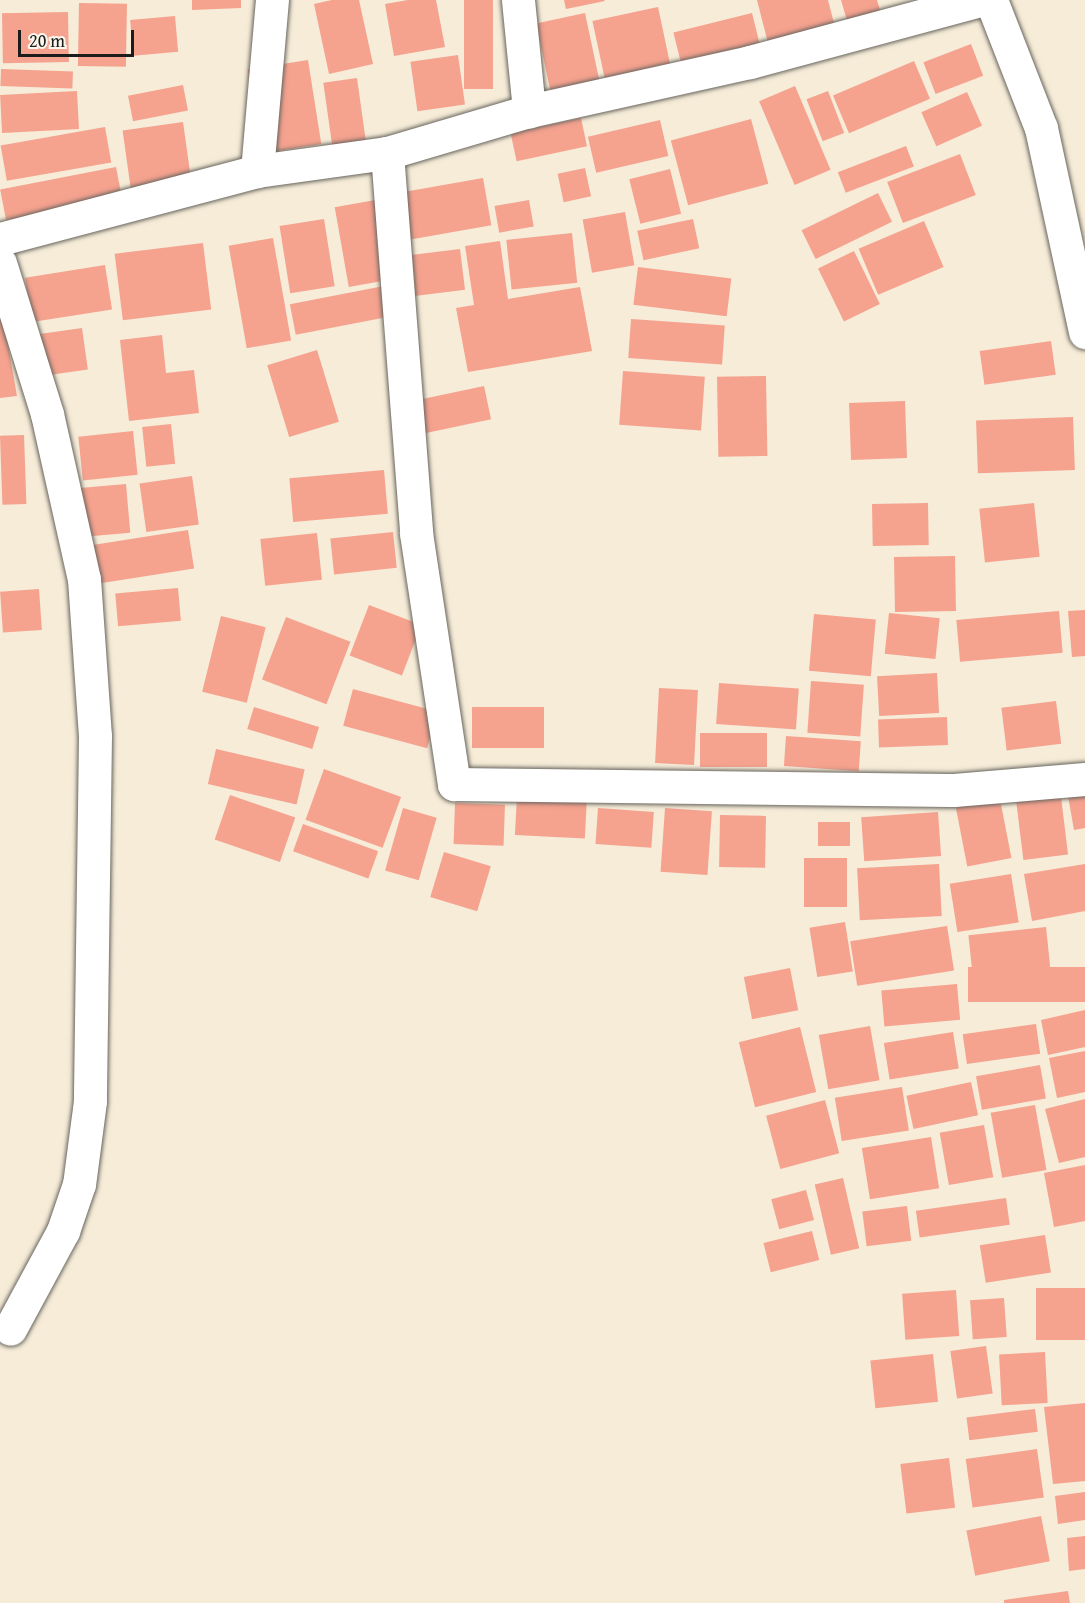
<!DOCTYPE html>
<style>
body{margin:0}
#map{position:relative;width:1085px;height:1603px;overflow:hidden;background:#f6ecd8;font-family:"Gentium Book Plus",serif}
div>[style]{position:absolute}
.building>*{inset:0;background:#f5a28f;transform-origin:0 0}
.roads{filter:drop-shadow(0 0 2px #68655e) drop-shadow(0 0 2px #68655e)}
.minor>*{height:33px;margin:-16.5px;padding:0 16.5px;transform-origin:16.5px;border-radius:16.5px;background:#fff}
.trunk>*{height:33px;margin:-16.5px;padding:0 16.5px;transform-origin:16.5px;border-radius:16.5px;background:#fff}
span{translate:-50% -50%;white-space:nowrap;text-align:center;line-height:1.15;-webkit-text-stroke:6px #fbf7ec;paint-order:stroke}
.scale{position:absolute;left:18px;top:30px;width:116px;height:27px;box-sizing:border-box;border:3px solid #1c1c1c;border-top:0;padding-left:8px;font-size:18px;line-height:21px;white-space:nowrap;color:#1c1c1c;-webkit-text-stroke:4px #fbf7ec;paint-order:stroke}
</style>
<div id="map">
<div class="building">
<i style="clip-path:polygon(192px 0,241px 0,241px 8px,192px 10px)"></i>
<i style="clip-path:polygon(332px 0,359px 0,373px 64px,329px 74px,314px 4px)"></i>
<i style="clip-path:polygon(408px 0,436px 0,445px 47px,394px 56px,385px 4px)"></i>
<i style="left:464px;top:0;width:29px;height:89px"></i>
<i style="clip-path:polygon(564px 0,604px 0,605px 1px,566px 9px)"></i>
<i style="clip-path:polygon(757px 0,828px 0,836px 31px,769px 47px)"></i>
<i style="clip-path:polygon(841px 0,877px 0,883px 20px,850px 31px)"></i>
<i style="left:79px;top:3px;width:48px;height:63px;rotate:1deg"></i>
<i style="left:658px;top:7px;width:60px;height:67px;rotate:78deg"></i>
<i style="left:68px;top:12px;width:50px;height:66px;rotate:89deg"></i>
<i style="left:585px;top:13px;width:80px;height:50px;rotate:78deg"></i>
<i style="left:752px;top:13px;width:37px;height:81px;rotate:76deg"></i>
<i style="left:175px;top:16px;width:36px;height:45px;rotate:85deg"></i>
<i style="left:971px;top:44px;width:34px;height:51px;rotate:69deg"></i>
<i style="left:458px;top:55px;width:50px;height:48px;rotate:82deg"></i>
<i style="left:308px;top:60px;width:85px;height:61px;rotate:81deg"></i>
<i style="left:914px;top:61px;width:41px;height:88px;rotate:67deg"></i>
<i style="left:1px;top:69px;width:72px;height:17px;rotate:2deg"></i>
<i style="left:357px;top:78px;width:63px;height:34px;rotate:82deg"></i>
<i style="left:183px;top:85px;width:26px;height:56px;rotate:79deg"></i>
<i style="left:795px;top:86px;width:91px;height:39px;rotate:67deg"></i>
<i style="left:77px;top:91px;width:38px;height:77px;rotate:87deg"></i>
<i style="left:828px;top:91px;width:45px;height:23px;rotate:69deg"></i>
<i style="left:967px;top:92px;width:37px;height:50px;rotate:66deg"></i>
<i style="left:581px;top:118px;width:29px;height:72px;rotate:78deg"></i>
<i style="left:751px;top:119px;width:67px;height:83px;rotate:75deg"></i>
<i style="left:660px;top:120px;width:37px;height:74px;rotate:77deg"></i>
<i style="left:183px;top:122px;width:60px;height:61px;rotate:82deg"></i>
<i style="left:105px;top:127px;width:36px;height:106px;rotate:80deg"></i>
<i style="left:906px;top:146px;width:22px;height:73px;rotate:69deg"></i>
<i style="left:960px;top:154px;width:44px;height:78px;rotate:69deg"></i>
<i style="left:116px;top:167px;width:31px;height:118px;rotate:79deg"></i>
<i style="left:585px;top:168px;width:29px;height:28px;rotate:78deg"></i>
<i style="left:670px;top:169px;width:46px;height:42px;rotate:76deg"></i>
<i style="left:483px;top:178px;width:48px;height:82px;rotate:80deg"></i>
<i style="left:878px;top:193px;width:32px;height:85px;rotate:64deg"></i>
<i style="left:381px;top:199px;width:81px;height:47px;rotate:80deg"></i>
<i style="left:529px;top:200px;width:27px;height:35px;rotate:80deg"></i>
<i style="left:625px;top:212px;width:54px;height:43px;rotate:80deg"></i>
<i style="left:324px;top:219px;width:68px;height:45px;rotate:81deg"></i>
<i style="left:693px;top:219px;width:30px;height:57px;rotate:78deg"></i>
<i style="left:924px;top:221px;width:50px;height:71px;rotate:67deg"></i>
<i style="left:572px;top:233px;width:50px;height:66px;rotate:84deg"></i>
<i style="left:273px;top:238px;width:104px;height:45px;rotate:80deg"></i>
<i style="clip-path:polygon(500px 241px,508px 299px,580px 287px,592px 351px,468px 372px,456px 308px,474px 305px,465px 246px)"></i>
<i style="left:203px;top:243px;width:67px;height:89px;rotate:83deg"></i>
<i style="left:460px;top:249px;width:41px;height:61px;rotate:83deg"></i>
<i style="left:854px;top:251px;width:59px;height:40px;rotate:64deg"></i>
<i style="left:105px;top:265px;width:45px;height:81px;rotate:81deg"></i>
<i style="left:638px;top:267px;width:94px;height:38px;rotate:7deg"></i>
<i style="left:389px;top:285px;width:31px;height:101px;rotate:79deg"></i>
<i style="clip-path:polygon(0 299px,17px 396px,0 398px)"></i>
<i style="left:631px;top:319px;width:94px;height:39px;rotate:4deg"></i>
<i style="left:82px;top:328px;width:42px;height:48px;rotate:82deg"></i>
<i style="clip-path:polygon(162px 335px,166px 373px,194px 370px,199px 413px,129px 421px,120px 340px)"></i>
<i style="left:1051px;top:341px;width:34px;height:72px;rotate:82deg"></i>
<i style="left:317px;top:350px;width:75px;height:52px;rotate:73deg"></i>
<i style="left:623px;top:371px;width:82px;height:54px;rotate:4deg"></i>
<i style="left:766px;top:376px;width:80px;height:49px;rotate:89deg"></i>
<i style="left:484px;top:386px;width:34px;height:70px;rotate:78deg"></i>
<i style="left:905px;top:401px;width:57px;height:56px;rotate:88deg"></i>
<i style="left:1073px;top:417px;width:53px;height:97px;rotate:88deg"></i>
<i style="left:171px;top:424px;width:40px;height:29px;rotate:84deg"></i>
<i style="left:133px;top:431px;width:44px;height:55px;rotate:84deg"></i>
<i style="left:24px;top:435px;width:69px;height:24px;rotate:88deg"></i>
<i style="left:384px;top:470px;width:44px;height:95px;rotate:85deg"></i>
<i style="left:192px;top:476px;width:49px;height:53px;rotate:82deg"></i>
<i style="left:126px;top:484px;width:49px;height:49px;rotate:85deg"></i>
<i style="left:928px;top:503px;width:42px;height:56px;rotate:89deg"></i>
<i style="left:1034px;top:503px;width:54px;height:55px;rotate:84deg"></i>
<i style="left:188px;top:530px;width:39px;height:106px;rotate:81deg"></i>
<i style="left:393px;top:532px;width:36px;height:63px;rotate:84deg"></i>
<i style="left:317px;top:533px;width:47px;height:57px;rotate:84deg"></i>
<i style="left:955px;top:556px;width:55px;height:61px;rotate:89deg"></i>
<i style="left:178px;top:588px;width:33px;height:63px;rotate:85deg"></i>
<i style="left:39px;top:589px;width:41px;height:39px;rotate:86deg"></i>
<i style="left:369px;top:605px;width:56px;height:54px;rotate:21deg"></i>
<i style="clip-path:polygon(1085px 610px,1085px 656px,1072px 657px,1068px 611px)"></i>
<i style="left:1059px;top:611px;width:42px;height:103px;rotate:85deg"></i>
<i style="left:889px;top:613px;width:51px;height:41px;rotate:6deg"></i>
<i style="left:814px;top:614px;width:62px;height:57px;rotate:5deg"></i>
<i style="left:221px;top:616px;width:46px;height:78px;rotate:14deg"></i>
<i style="left:286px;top:617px;width:69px;height:67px;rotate:21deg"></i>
<i style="left:937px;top:673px;width:40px;height:60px;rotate:87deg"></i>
<i style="left:811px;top:681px;width:53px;height:52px;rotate:4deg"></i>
<i style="left:719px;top:683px;width:80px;height:41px;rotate:4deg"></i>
<i style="left:659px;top:688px;width:39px;height:75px;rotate:3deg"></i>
<i style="left:353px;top:689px;width:87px;height:38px;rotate:15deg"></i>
<i style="left:1056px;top:701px;width:43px;height:55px;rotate:83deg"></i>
<i style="left:254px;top:707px;width:68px;height:23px;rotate:17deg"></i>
<i style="left:472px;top:707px;width:72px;height:41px"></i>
<i style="left:947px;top:717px;width:28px;height:69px;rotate:88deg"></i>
<i style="left:700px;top:733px;width:67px;height:34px"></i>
<i style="left:786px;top:736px;width:75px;height:30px;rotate:4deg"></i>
<i style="left:216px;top:749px;width:91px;height:36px;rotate:13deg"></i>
<i style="left:324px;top:769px;width:82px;height:54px;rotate:20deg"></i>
<i style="clip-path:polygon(1085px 793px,1085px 828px,1074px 830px,1068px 796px)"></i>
<i style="left:230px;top:795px;width:69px;height:47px;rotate:19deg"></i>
<i style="left:517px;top:795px;width:70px;height:40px;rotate:3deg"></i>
<i style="left:1061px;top:797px;width:58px;height:45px;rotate:83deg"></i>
<i style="left:1000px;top:799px;width:60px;height:45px;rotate:79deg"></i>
<i style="left:455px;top:803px;width:50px;height:41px;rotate:2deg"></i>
<i style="left:403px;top:808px;width:35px;height:65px;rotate:16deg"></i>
<i style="left:598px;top:808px;width:56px;height:36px;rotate:4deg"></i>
<i style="left:665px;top:808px;width:47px;height:64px;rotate:4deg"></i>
<i style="left:938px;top:812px;width:44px;height:77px;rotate:86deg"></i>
<i style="left:720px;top:815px;width:46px;height:52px;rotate:1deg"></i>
<i style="left:850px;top:822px;width:24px;height:32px;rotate:90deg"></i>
<i style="left:303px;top:824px;width:80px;height:29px;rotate:20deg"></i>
<i style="left:444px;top:852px;width:49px;height:47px;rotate:17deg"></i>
<i style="left:804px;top:858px;width:43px;height:49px"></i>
<i style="left:939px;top:864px;width:52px;height:82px;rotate:87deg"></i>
<i style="clip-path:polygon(1085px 864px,1085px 911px,1032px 921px,1024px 874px)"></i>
<i style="left:1011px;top:874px;width:49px;height:62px;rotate:81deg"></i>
<i style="left:845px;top:922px;width:50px;height:36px;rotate:81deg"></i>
<i style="left:947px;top:926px;width:45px;height:98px;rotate:81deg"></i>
<i style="left:1046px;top:927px;width:40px;height:78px;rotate:84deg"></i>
<i style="left:1085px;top:967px;width:35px;height:117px;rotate:90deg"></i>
<i style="left:790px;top:968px;width:43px;height:47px;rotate:79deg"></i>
<i style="left:957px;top:984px;width:36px;height:76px;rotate:85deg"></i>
<i style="clip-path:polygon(1085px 1010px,1085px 1047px,1048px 1055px,1041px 1020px)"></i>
<i style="left:1036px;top:1024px;width:30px;height:74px;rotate:82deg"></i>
<i style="left:870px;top:1026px;width:55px;height:52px;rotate:80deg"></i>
<i style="left:800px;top:1027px;width:67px;height:63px;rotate:76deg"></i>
<i style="left:953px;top:1032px;width:37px;height:70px;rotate:81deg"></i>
<i style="clip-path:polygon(1085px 1051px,1085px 1092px,1057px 1098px,1049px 1058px)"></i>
<i style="left:1040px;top:1065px;width:34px;height:65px;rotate:80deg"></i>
<i style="left:971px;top:1082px;width:34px;height:66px;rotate:78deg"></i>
<i style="left:902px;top:1087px;width:44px;height:68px;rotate:81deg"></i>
<i style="clip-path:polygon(1085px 1099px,1085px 1157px,1059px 1163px,1045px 1109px)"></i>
<i style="left:825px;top:1100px;width:55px;height:61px;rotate:75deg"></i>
<i style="left:1035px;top:1105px;width:66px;height:45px;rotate:80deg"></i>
<i style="left:984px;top:1125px;width:53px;height:45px;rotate:80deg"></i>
<i style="left:931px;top:1137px;width:52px;height:70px;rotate:81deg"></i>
<i style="clip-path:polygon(1085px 1165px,1085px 1221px,1054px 1227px,1044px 1173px)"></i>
<i style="left:843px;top:1178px;width:72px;height:29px;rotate:77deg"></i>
<i style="left:806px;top:1190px;width:31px;height:36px;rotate:75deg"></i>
<i style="left:1006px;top:1198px;width:27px;height:91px;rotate:82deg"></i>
<i style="left:907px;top:1206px;width:35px;height:45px;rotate:83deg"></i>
<i style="left:812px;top:1231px;width:30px;height:50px;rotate:76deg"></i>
<i style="left:1045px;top:1235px;width:38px;height:66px;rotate:81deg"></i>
<i style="left:1085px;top:1288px;width:52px;height:49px;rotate:90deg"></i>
<i style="left:956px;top:1290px;width:46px;height:54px;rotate:86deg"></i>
<i style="left:1004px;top:1298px;width:39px;height:34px;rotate:86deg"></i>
<i style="left:986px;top:1346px;width:48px;height:36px;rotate:82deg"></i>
<i style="left:1045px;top:1352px;width:51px;height:46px;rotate:87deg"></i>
<i style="left:933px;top:1354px;width:48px;height:63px;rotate:84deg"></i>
<i style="clip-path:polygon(1085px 1403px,1085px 1481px,1053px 1484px,1044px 1407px)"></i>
<i style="left:1035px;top:1409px;width:23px;height:69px;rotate:83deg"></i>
<i style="left:1037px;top:1449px;width:49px;height:72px;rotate:82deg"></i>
<i style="left:949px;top:1458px;width:50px;height:49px;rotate:83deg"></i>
<i style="clip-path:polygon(1085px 1492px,1085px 1520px,1058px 1524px,1055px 1496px)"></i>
<i style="left:1041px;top:1516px;width:46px;height:76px;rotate:79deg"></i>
<i style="clip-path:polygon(1085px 1536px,1085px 1569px,1069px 1571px,1067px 1538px)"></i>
<i style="clip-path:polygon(1068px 1591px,1070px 1603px,1004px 1603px,1004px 1600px)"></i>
</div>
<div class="roads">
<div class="minor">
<i style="left:518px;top:0;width:112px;rotate:84.3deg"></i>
<i style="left:387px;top:153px;width:381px;rotate:85.6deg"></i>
<i style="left:416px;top:533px;width:254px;rotate:81.4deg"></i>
<i style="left:454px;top:784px;width:500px;rotate:0.69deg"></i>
<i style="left:954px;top:790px;width:131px;rotate:-4.8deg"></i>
<i style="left:257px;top:171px;width:172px;rotate:-85deg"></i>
<i style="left:0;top:239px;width:266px;rotate:-14.8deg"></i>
<i style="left:257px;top:171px;width:131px;rotate:-7.9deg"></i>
<i style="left:387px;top:153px;width:148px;rotate:-16.5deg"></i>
<i style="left:529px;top:111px;width:226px;rotate:-12.5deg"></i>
<i style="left:750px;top:62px;width:238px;rotate:-15.1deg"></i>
<i style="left:0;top:263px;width:158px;rotate:72.7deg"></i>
<i style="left:47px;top:414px;width:169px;rotate:77.4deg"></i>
<i style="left:84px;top:579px;width:157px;rotate:86deg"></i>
<i style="left:95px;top:736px;width:365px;rotate:90.8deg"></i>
<i style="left:90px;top:1101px;width:84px;rotate:97.5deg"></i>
<i style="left:79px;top:1184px;width:50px;rotate:108.8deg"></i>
<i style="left:63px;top:1231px;width:111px;rotate:118.4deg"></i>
</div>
<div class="trunk">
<i style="left:991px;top:0;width:137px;rotate:68.7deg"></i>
<i style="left:1041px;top:128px;width:209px;rotate:77.8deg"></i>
</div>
</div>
<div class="scale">20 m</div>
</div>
